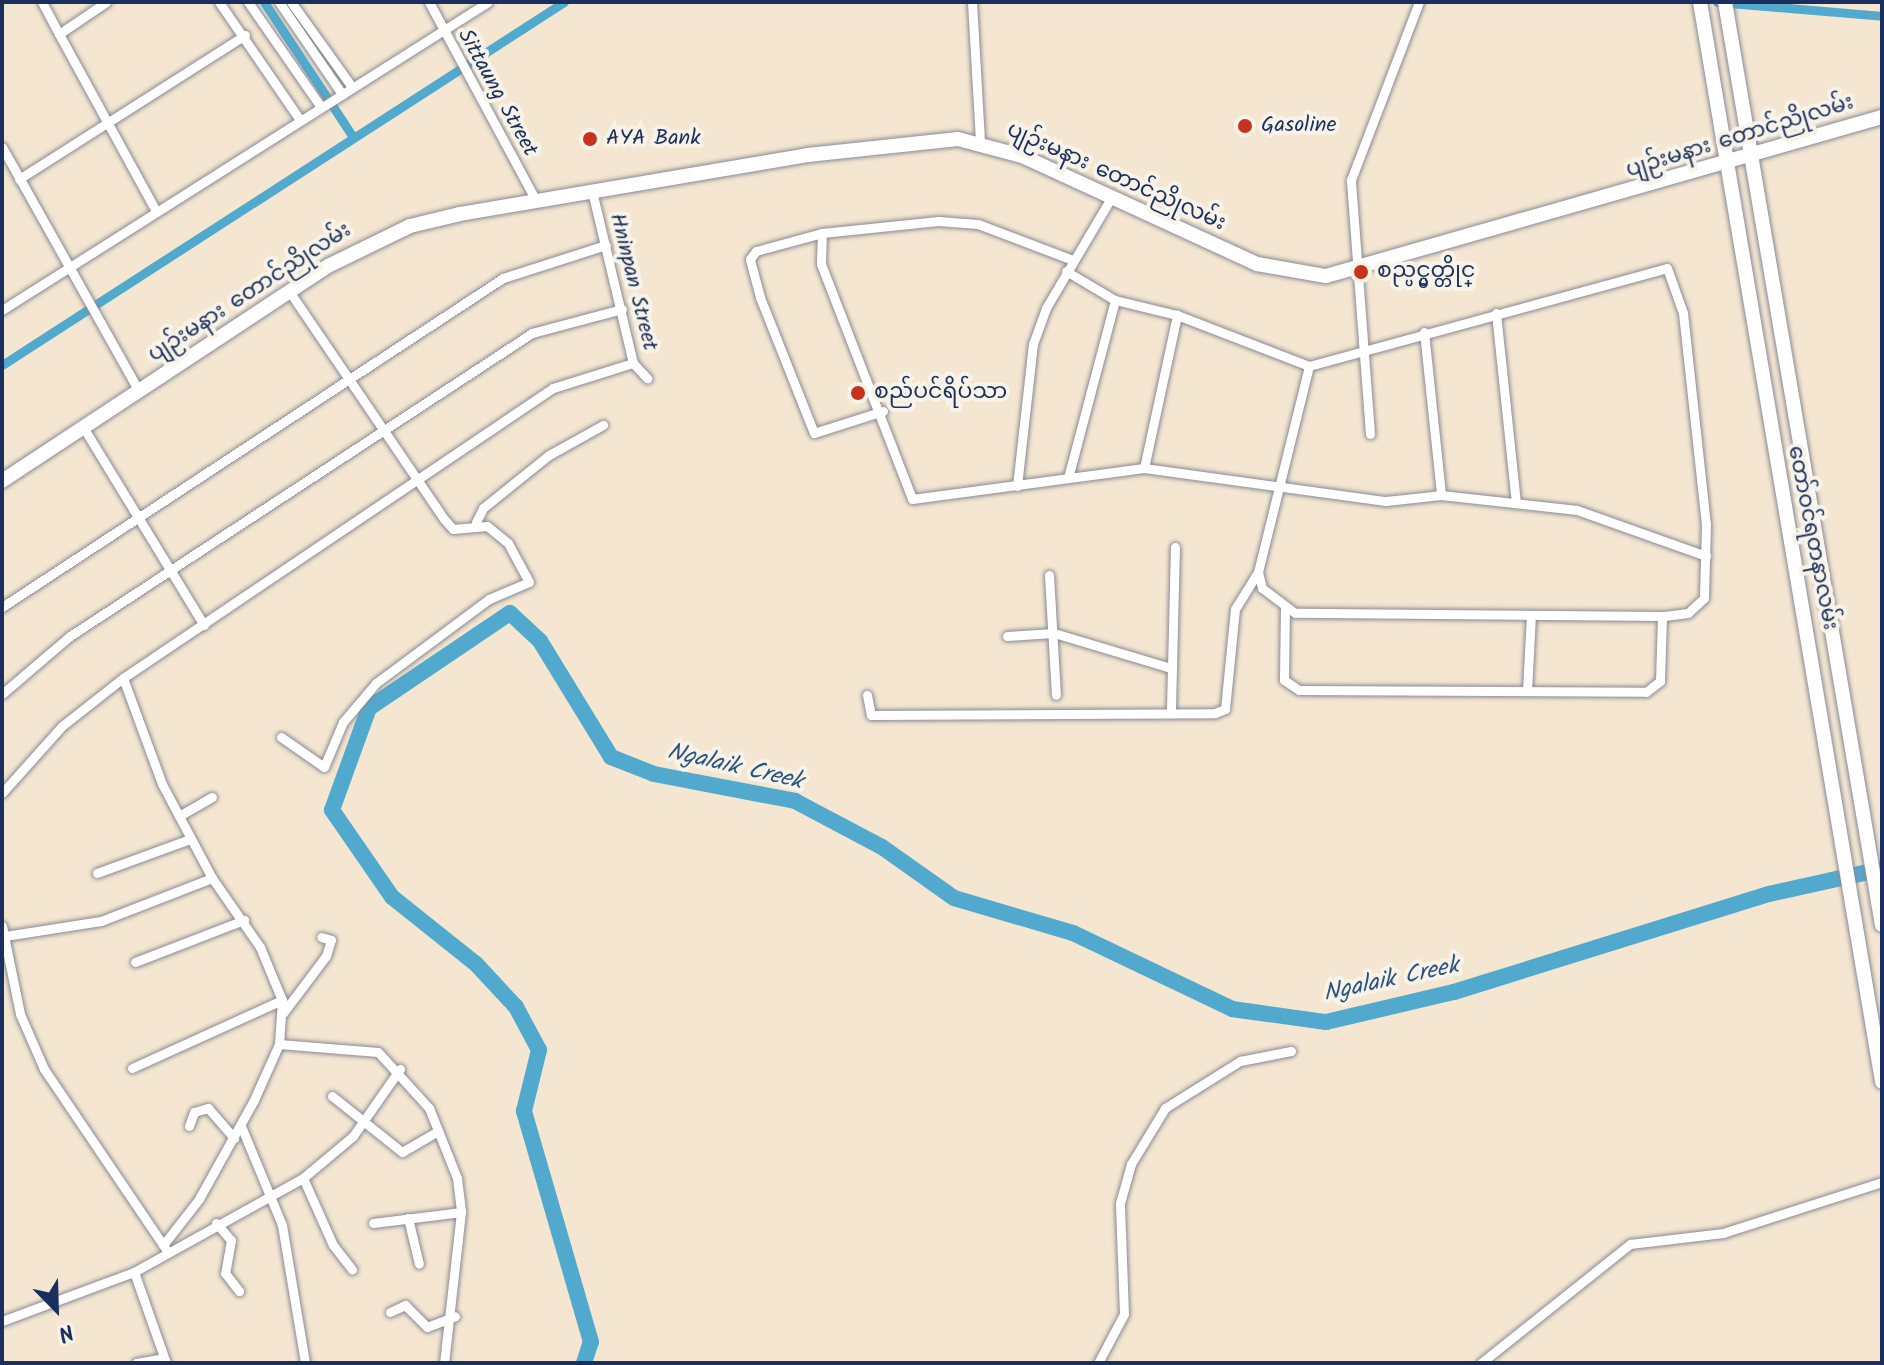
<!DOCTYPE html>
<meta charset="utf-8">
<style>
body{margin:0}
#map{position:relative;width:1884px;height:1365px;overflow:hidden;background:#f4e6d0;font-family:Kalam,"Noto Sans Myanmar",sans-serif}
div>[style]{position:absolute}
.canal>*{height:9px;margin:-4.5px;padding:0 4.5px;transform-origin:4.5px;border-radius:4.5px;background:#51aace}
.river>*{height:16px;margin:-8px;padding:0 8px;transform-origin:8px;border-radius:8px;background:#51aace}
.roads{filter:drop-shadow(0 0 2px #888a97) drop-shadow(0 0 2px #888a97)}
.minor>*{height:9px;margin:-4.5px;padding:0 4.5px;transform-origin:4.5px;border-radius:4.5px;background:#fff}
.secondary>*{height:14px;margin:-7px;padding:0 7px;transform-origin:7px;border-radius:7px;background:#fff}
.primary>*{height:14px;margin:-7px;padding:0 7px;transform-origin:7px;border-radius:7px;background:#fff}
.dots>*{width:22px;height:22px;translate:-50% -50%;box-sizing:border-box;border:4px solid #f7f3e8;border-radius:50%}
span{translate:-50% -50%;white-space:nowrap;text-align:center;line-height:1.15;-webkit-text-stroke:8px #f7f3e8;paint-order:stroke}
.street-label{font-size:22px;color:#1b2f5e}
.poi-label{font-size:22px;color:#1b2f5e}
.left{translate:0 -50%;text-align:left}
.water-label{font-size:24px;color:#2b5480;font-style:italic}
.frame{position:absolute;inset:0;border:4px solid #1b2f5e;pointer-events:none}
.north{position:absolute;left:16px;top:1269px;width:80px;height:80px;-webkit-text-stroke:6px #f7f3e8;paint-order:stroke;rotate:157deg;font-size:22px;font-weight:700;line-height:32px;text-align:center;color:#1b2f5e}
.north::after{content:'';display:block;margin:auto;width:28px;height:36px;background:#1b2f5e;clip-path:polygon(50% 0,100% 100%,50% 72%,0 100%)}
</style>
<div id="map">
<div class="canal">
<i style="left:264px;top:2px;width:162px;rotate:56.6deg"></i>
<i style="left:1717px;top:2px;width:166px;rotate:4.8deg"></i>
<i style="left:2px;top:365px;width:669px;rotate:-32.86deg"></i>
</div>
<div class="river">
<i style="left:584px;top:1363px;width:22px;rotate:-72deg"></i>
<i style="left:591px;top:1342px;width:241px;rotate:-106.2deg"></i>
<i style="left:524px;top:1111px;width:63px;rotate:-76.2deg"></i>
<i style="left:539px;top:1050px;width:49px;rotate:-118.1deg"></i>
<i style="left:516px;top:1007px;width:59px;rotate:-132.9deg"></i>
<i style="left:476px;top:964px;width:107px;rotate:-141.4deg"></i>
<i style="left:392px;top:897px;width:106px;rotate:-124.6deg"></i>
<i style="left:332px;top:810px;width:109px;rotate:-70.1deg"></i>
<i style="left:369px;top:708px;width:170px;rotate:-34deg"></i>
<i style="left:510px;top:613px;width:41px;rotate:43deg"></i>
<i style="left:540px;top:641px;width:136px;rotate:58.5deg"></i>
<i style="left:611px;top:757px;width:46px;rotate:21.6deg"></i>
<i style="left:654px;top:774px;width:144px;rotate:10.8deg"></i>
<i style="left:795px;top:801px;width:98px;rotate:27.9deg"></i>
<i style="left:882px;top:847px;width:88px;rotate:35.3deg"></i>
<i style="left:954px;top:898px;width:124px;rotate:16.4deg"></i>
<i style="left:1073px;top:933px;width:176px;rotate:25.5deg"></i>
<i style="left:1232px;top:1009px;width:95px;rotate:7.9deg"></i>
<i style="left:1326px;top:1022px;width:131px;rotate:-13.2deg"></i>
<i style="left:1454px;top:992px;width:330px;rotate:-17.3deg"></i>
<i style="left:1769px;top:894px;width:116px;rotate:-12.5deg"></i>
</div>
<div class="roads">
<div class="minor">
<i style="left:42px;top:2px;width:36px;rotate:62deg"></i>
<i style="left:59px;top:34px;width:57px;rotate:-34.2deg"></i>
<i style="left:219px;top:2px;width:143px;rotate:55.5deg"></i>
<i style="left:248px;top:2px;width:128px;rotate:55.2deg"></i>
<i style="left:279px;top:2px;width:112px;rotate:55.6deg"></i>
<i style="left:291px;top:2px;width:105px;rotate:54.3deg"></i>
<i style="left:429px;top:2px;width:226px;rotate:61.7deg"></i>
<i style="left:972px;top:2px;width:139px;rotate:86.7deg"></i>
<i style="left:59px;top:34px;width:202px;rotate:61.3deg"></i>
<i style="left:2px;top:147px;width:280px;rotate:60.7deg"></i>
<i style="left:19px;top:179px;width:268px;rotate:-32.5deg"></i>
<i style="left:592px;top:191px;width:177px;rotate:76.6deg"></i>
<i style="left:633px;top:363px;width:21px;rotate:47deg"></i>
<i style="left:822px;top:233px;width:31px;rotate:92deg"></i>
<i style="left:821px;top:264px;width:252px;rotate:68.8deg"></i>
<i style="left:912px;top:499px;width:234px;rotate:-7.6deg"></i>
<i style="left:1144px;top:468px;width:244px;rotate:7.8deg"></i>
<i style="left:1386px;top:501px;width:55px;rotate:-6.2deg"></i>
<i style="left:1441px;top:495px;width:137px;rotate:6.3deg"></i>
<i style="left:1577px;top:510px;width:137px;rotate:19.6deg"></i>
<i style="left:1066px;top:271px;width:57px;rotate:30.6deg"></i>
<i style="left:1115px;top:300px;width:64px;rotate:13.6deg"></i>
<i style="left:1177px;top:315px;width:142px;rotate:21.1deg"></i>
<i style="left:1309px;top:366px;width:371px;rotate:-15.3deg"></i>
<i style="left:1667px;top:268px;width:48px;rotate:70.4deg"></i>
<i style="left:1683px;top:313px;width:213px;rotate:83.8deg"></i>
<i style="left:1706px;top:525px;width:73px;rotate:91.6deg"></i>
<i style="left:1704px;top:598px;width:22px;rotate:137deg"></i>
<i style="left:1688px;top:613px;width:26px;rotate:173deg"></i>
<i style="left:1662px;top:616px;width:367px;rotate:-179.5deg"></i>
<i style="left:1295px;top:613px;width:41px;rotate:-142.9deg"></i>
<i style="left:1262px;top:588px;width:16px;rotate:-104deg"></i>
<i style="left:1258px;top:572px;width:212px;rotate:-76.1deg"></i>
<i style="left:2px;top:310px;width:575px;rotate:-32.36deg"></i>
<i style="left:1496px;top:313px;width:190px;rotate:84deg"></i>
<i style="left:1424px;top:332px;width:164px;rotate:84deg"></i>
<i style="left:883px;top:411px;width:72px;rotate:162.3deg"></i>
<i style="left:814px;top:433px;width:146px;rotate:-111.7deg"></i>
<i style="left:760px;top:297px;width:39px;rotate:-105deg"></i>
<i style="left:750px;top:259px;width:10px;rotate:-53deg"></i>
<i style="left:756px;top:251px;width:68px;rotate:-15.3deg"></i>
<i style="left:822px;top:233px;width:117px;rotate:-5.9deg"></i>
<i style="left:938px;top:221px;width:40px;rotate:4.3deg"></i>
<i style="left:978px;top:224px;width:102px;rotate:20.8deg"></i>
<i style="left:83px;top:427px;width:232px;rotate:58.6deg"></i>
<i style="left:1370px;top:434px;width:255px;rotate:-94.3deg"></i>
<i style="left:1351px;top:180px;width:191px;rotate:-69.1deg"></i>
<i style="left:1144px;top:468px;width:157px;rotate:-77.8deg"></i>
<i style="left:1068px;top:478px;width:184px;rotate:-75.2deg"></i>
<i style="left:1017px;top:486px;width:143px;rotate:-83.6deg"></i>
<i style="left:1033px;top:344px;width:38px;rotate:-70deg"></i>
<i style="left:1046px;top:308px;width:128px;rotate:-59.4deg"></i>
<i style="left:476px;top:522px;width:16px;rotate:-63deg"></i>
<i style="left:483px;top:508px;width:85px;rotate:-38.8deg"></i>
<i style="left:549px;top:455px;width:62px;rotate:-29.1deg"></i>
<i style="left:1049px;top:575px;width:120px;rotate:86.7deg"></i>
<i style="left:1285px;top:606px;width:74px;rotate:90.8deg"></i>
<i style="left:1284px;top:680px;width:18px;rotate:34deg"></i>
<i style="left:1299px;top:690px;width:347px;rotate:0.3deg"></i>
<i style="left:1646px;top:692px;width:18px;rotate:-38deg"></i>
<i style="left:1660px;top:681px;width:65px;rotate:-88.2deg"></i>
<i style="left:2px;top:607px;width:599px;rotate:-33.29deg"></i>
<i style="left:503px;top:278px;width:108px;rotate:-17.8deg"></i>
<i style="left:1007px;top:636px;width:47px;rotate:-3.7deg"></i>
<i style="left:1054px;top:633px;width:122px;rotate:16.7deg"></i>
<i style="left:123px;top:678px;width:113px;rotate:69.8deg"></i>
<i style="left:162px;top:784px;width:106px;rotate:62deg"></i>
<i style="left:212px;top:878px;width:84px;rotate:55.2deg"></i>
<i style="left:260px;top:947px;width:57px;rotate:67.5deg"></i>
<i style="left:282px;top:1000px;width:44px;rotate:93.9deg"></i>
<i style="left:279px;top:1044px;width:61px;rotate:114.1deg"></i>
<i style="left:254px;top:1100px;width:113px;rotate:119.1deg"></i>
<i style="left:199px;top:1199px;width:58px;rotate:128deg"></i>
<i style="left:1527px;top:691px;width:76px;rotate:-87deg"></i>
<i style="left:2px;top:694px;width:89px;rotate:-40.5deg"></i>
<i style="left:70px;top:636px;width:552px;rotate:-33.26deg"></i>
<i style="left:532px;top:333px;width:93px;rotate:-14.9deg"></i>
<i style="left:867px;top:695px;width:20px;rotate:79deg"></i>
<i style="left:871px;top:715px;width:344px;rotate:-0.3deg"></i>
<i style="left:1215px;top:713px;width:11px;rotate:-22deg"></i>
<i style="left:1225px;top:709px;width:100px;rotate:-84.3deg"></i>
<i style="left:1235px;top:609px;width:44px;rotate:-58.1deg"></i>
<i style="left:1171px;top:709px;width:162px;rotate:-88.6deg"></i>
<i style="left:281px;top:737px;width:52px;rotate:34.9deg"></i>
<i style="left:324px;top:767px;width:49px;rotate:-67.1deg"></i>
<i style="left:343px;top:722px;width:51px;rotate:-49.8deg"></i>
<i style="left:376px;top:683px;width:141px;rotate:-36.6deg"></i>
<i style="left:489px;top:599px;width:43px;rotate:-23deg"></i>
<i style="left:529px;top:582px;width:44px;rotate:-118.3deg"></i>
<i style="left:508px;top:543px;width:27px;rotate:-141deg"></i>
<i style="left:487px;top:526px;width:34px;rotate:175deg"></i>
<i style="left:453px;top:529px;width:13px;rotate:-132deg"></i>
<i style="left:444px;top:519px;width:276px;rotate:-124.2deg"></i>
<i style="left:2px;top:793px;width:90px;rotate:-48.2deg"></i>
<i style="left:62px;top:726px;width:78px;rotate:-38.2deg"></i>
<i style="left:123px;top:678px;width:519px;rotate:-34deg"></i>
<i style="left:553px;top:388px;width:84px;rotate:-17.4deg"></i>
<i style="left:179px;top:816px;width:38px;rotate:-30deg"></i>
<i style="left:97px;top:873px;width:99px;rotate:-20.1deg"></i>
<i style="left:2px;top:926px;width:90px;rotate:78.4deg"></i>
<i style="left:20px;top:1014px;width:60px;rotate:66.4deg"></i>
<i style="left:44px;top:1069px;width:217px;rotate:55.9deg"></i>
<i style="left:5px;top:936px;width:97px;rotate:-8.9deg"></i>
<i style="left:101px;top:921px;width:119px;rotate:-21.2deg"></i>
<i style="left:135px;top:962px;width:117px;rotate:-21.1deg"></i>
<i style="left:283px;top:1013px;width:71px;rotate:-53deg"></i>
<i style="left:326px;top:956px;width:17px;rotate:-73deg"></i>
<i style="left:331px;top:940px;width:10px;rotate:-163deg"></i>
<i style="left:279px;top:1044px;width:99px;rotate:4.6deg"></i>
<i style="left:378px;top:1052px;width:76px;rotate:47.7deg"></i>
<i style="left:429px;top:1108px;width:75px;rotate:68.2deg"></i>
<i style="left:457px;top:1178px;width:34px;rotate:83deg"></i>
<i style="left:461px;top:1212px;width:152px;rotate:96.4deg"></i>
<i style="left:132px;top:1068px;width:165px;rotate:-24.4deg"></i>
<i style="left:332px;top:1096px;width:90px;rotate:38.7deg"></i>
<i style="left:402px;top:1152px;width:42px;rotate:-30.3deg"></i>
<i style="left:189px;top:1126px;width:15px;rotate:-70deg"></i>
<i style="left:194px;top:1112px;width:15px;rotate:-16deg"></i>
<i style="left:208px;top:1108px;width:40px;rotate:49deg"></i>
<i style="left:241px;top:1126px;width:107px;rotate:67.5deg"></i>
<i style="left:282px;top:1225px;width:140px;rotate:80.5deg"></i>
<i style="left:303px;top:1178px;width:73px;rotate:65.9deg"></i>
<i style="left:333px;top:1245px;width:31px;rotate:52deg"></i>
<i style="left:408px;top:1218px;width:47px;rotate:76.6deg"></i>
<i style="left:216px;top:1223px;width:23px;rotate:49deg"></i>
<i style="left:231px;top:1240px;width:34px;rotate:100deg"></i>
<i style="left:225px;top:1273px;width:23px;rotate:52deg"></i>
<i style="left:373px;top:1223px;width:89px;rotate:-7.1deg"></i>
<i style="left:134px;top:1272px;width:96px;rotate:70.6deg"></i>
<i style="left:390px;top:1312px;width:17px;rotate:-25deg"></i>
<i style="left:405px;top:1305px;width:31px;rotate:45deg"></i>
<i style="left:427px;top:1327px;width:30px;rotate:-21deg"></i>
<i style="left:2px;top:1321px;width:141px;rotate:-20.4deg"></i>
<i style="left:134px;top:1272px;width:193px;rotate:-29.1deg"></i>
<i style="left:303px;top:1178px;width:65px;rotate:-40deg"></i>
<i style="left:353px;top:1136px;width:82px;rotate:-55deg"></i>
<i style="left:136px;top:1363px;width:28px;rotate:-10deg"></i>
<i style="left:1098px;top:1363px;width:55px;rotate:-62deg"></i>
<i style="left:1124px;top:1314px;width:111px;rotate:-92.1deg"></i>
<i style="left:1120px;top:1203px;width:41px;rotate:-74.2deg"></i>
<i style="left:1131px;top:1164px;width:66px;rotate:-58.7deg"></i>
<i style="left:1165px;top:1108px;width:89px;rotate:-32.1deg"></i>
<i style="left:1240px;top:1061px;width:52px;rotate:-11.1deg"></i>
<i style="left:1481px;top:1363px;width:191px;rotate:-38.6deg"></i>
<i style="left:1630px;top:1244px;width:94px;rotate:-6.7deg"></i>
<i style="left:1723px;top:1233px;width:167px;rotate:-17.8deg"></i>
</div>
<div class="secondary">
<i style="left:1700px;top:2px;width:1095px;rotate:80.43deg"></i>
<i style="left:1725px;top:2px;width:936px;rotate:80.35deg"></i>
</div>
<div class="primary">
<i style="left:2px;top:481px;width:391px;rotate:-33.4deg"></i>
<i style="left:328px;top:266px;width:91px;rotate:-26deg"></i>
<i style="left:410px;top:226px;width:51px;rotate:-13.5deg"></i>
<i style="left:460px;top:214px;width:353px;rotate:-9.6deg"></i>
<i style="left:808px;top:155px;width:151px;rotate:-6.1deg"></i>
<i style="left:958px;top:139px;width:66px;rotate:14.9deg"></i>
<i style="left:1022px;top:156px;width:259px;rotate:24.7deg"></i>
<i style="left:1257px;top:264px;width:70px;rotate:9.9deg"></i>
<i style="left:1326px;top:276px;width:578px;rotate:-15.96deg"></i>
</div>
</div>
<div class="dots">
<i style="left:1245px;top:126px;background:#c8321e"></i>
<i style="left:590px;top:139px;background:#c8321e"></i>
<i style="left:1361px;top:272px;background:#c8321e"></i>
<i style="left:858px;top:393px;background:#c8321e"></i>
</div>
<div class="street-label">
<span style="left:497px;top:93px;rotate:61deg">Sittaung Street</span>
<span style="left:1740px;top:137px;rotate:-17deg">ပျဉ်းမနား တောင်ညိုလမ်း</span>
<span style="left:1116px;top:177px;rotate:24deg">ပျဉ်းမနား တောင်ညိုလမ်း</span>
<span style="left:633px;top:282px;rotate:76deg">Hninpan Street</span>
<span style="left:250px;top:293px;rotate:-33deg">ပျဉ်းမနား တောင်ညိုလမ်း</span>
<span style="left:1812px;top:538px;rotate:79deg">တော်ဝင်ရတနာလမ်း</span>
</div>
<div class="poi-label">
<span class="left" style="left:1261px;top:126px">Gasoline</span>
<span class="left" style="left:606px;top:139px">AYA Bank</span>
<span class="left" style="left:1377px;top:272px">စည္ပင္မွတ္တိုင္</span>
<span class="left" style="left:874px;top:393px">စည်ပင်ရိပ်သာ</span>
</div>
<div class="water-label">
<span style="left:735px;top:767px;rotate:13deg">Ngalaik Creek</span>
<span style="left:1391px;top:980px;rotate:-12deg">Ngalaik Creek</span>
</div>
<div class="frame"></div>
<div class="north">N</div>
</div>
